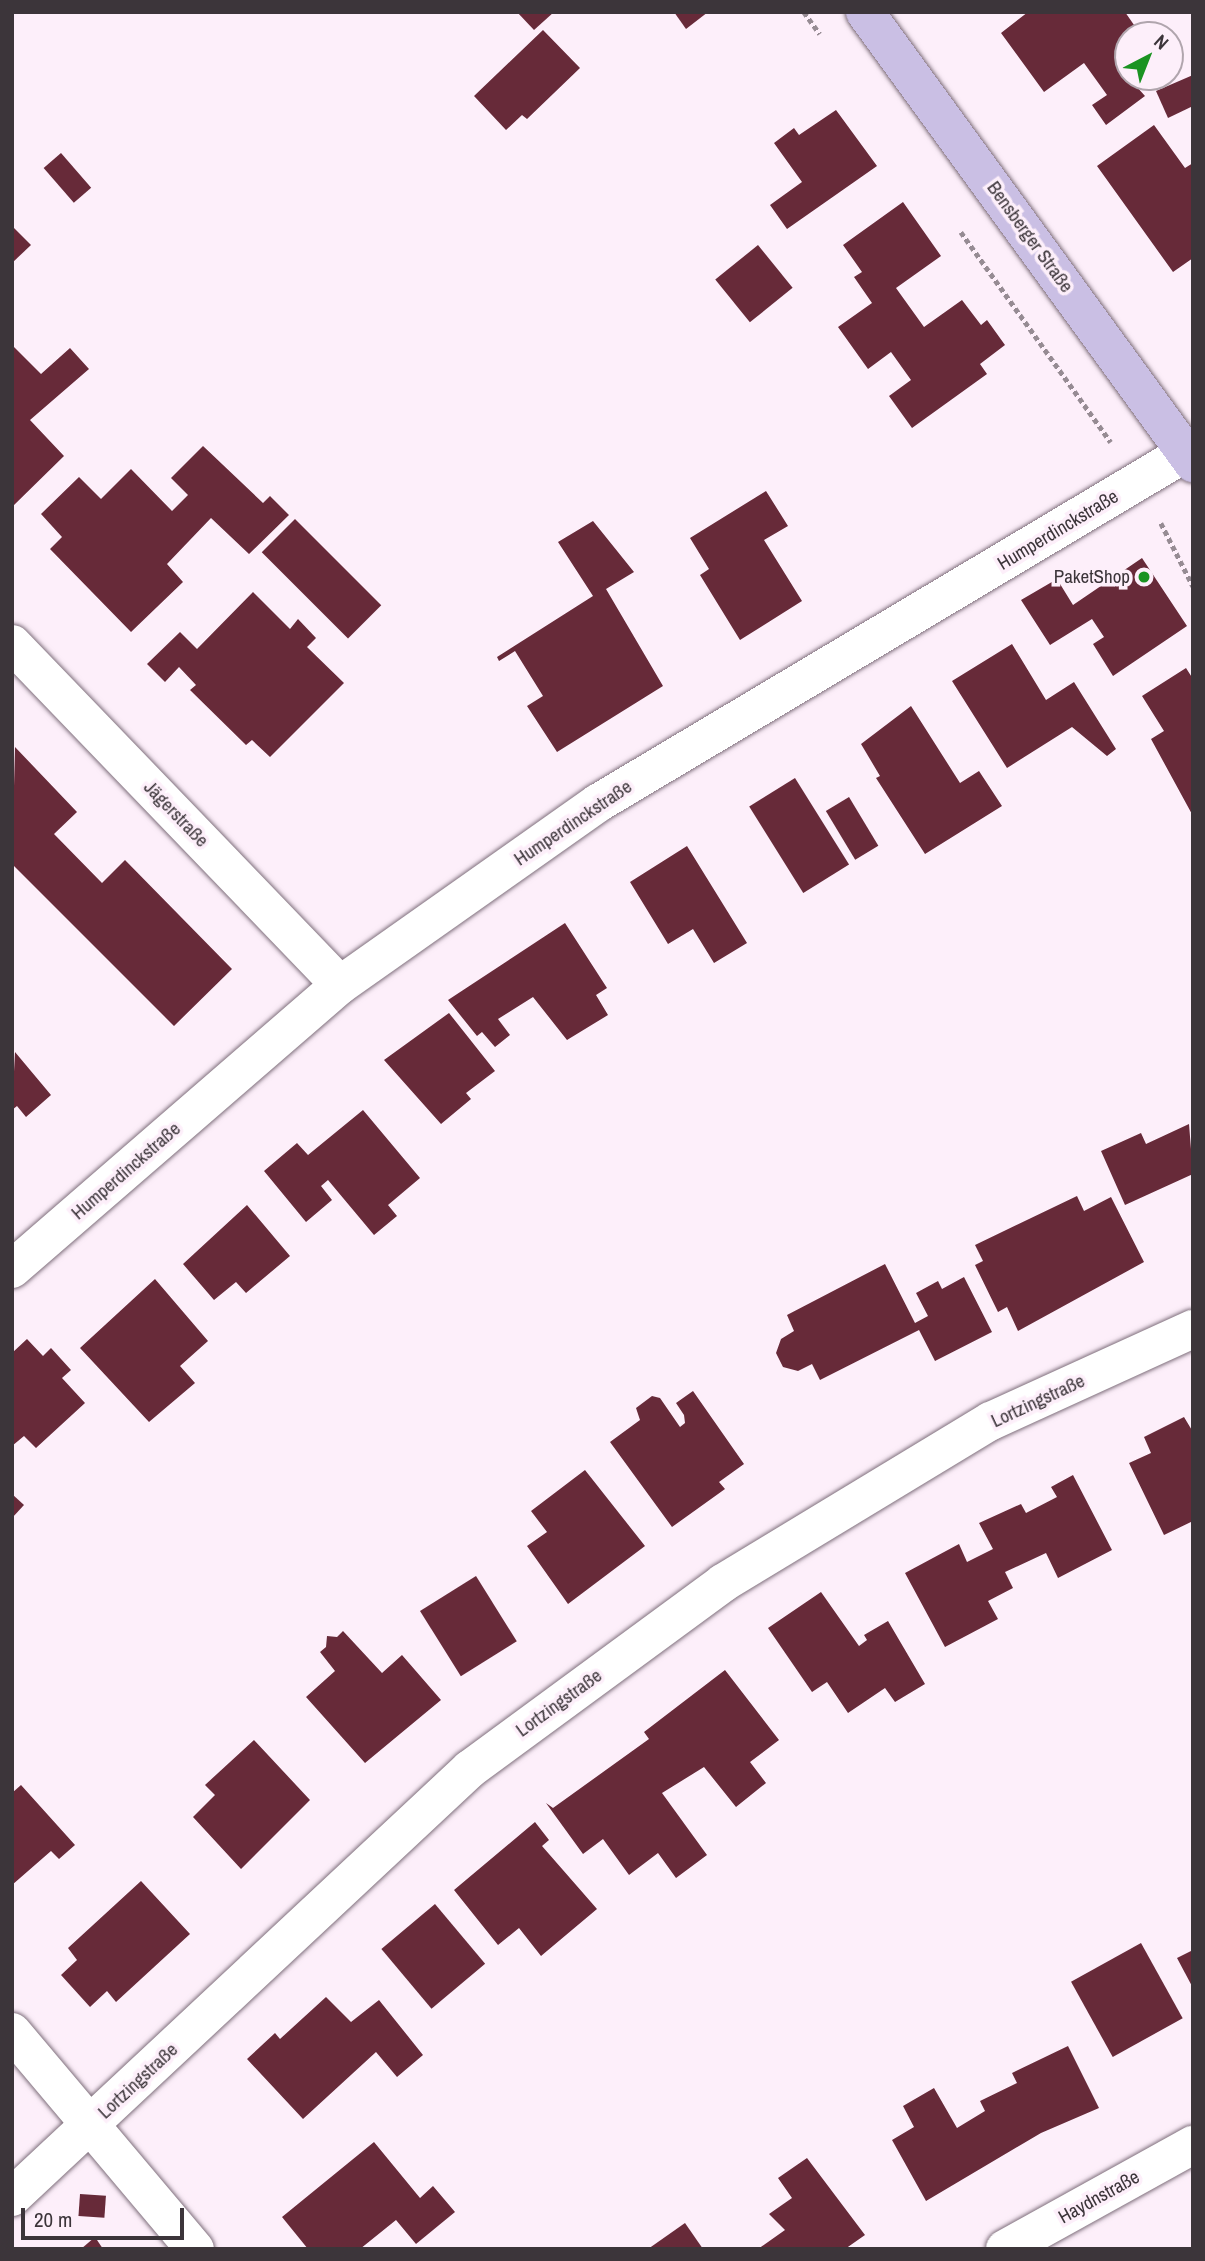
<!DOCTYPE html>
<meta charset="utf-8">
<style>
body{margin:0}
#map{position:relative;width:1205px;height:2261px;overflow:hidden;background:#fdeffa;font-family:"Archivo Narrow",sans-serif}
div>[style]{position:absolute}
.building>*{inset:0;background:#672a39;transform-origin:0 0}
.path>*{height:4.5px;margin-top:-2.25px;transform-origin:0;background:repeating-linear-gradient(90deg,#968b93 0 5px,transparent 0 8.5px)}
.roads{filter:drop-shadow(0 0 2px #7f6f7c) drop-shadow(0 0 2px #7f6f7c)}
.minor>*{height:38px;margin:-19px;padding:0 19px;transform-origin:19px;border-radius:19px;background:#fff}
.major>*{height:38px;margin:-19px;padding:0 19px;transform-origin:19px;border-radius:19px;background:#cabfe4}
.dots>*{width:19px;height:19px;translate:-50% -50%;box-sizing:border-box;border:4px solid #fdeffa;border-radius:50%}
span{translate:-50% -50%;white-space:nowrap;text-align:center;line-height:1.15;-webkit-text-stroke:7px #fdeffa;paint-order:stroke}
.street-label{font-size:19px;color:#3c353a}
.poi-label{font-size:19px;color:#3c353a}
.right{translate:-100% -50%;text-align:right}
.frame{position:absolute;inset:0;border:14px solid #3c353a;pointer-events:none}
.north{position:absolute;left:1114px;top:21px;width:70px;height:70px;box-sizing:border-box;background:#fdeffa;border:2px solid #b0a5ad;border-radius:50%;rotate:42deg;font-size:19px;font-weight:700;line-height:28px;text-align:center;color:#3c353a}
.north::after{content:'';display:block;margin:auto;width:24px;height:32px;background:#1b9322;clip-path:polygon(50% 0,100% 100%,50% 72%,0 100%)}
.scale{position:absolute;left:21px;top:2208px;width:163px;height:32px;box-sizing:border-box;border:4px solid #3c353a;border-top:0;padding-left:9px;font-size:21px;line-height:24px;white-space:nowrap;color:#3c353a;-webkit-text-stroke:5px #fdeffa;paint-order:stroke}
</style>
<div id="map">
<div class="building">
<i style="clip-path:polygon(517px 12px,554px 12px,534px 30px)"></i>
<i style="clip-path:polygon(674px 12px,708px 12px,686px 29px)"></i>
<i style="clip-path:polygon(1028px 12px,1125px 12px,1141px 35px,1128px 35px,1128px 77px,1145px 96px,1106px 125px,1092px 105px,1107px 95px,1084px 63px,1044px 92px,1001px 33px)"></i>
<i style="clip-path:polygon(543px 30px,580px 68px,527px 119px,522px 115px,506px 130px,474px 96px)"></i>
<i style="clip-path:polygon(1193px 75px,1193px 106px,1168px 118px,1156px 91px)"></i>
<i style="clip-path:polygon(836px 110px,877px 166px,787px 229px,770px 205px,802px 182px,774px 143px,794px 128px,799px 135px)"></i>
<i style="clip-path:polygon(1154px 125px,1185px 168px,1193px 163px,1193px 258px,1173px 272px,1097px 166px)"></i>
<i style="left:61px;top:153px;width:46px;height:23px;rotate:49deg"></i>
<i style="clip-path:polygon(903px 202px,941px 256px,896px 288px,924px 327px,962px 300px,981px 325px,987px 320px,1005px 345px,980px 364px,987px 374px,912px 428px,889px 396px,911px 380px,891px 352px,868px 369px,838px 327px,872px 303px,854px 277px,862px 272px,843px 245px)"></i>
<i style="clip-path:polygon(12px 226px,31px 245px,12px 263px)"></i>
<i style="left:758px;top:245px;width:55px;height:55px;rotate:51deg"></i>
<i style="clip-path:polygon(12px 345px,41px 374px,70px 348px,89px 369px,30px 420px,64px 456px,12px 507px)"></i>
<i style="clip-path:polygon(203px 446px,263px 503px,270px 496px,289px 515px,249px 554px,211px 518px,167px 564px,183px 582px,131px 632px,50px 549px,62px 537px,41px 514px,79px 477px,101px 499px,131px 469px,172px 511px,188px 495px,171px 478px)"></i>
<i style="clip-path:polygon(766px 491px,788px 526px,764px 540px,802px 601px,740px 640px,700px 575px,709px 569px,690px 538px)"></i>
<i style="left:295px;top:519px;width:122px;height:47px;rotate:45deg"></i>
<i style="clip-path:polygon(593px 521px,634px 572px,606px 589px,663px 686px,557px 752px,527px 706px,543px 696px,515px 651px,499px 661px,497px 657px,593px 596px,558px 542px)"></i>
<i style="clip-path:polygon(1142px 558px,1187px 626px,1113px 676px,1093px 644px,1104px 637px,1092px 619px,1050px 645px,1021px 600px,1057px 579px,1073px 605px)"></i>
<i style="clip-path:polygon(253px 592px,290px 629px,298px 619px,316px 638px,307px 647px,344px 683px,270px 757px,252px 740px,246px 745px,190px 690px,196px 685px,179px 667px,165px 682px,147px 664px,180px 632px,197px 649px)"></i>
<i style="clip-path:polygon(1012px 644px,1046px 700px,1074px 682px,1116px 749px,1107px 756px,1072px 727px,1007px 768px,952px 681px)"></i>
<i style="clip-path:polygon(1186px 668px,1193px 679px,1193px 816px,1151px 739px,1164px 731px,1142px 696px)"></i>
<i style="clip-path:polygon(911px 706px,960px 783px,979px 771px,1002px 806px,925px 854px,876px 778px,880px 776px,861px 744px)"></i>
<i style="clip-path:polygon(15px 747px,77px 812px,54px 834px,102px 883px,125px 860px,232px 969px,174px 1026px,12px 864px)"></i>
<i style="left:795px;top:778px;width:102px;height:54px;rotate:58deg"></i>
<i style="left:849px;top:797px;width:57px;height:27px;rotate:59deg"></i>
<i style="clip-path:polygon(687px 846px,747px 943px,714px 963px,693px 929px,668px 944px,630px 882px)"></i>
<i style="clip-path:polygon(565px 923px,607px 988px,596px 995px,608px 1015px,567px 1040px,533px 997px,498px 1019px,510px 1035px,495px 1047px,482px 1032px,477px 1036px,448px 1000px)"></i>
<i style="clip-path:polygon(449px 1013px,495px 1071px,466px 1093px,471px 1099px,441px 1124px,384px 1060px)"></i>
<i style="clip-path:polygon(15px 1052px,51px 1095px,26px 1117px,17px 1106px,12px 1110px)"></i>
<i style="clip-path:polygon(363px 1110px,420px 1178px,388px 1205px,397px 1216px,374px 1235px,328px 1180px,321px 1186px,332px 1200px,306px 1222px,264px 1171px,297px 1143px,308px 1155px)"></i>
<i style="clip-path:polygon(1189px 1124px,1193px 1174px,1125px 1205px,1101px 1151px,1141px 1133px,1146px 1144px)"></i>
<i style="clip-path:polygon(1077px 1196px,1084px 1211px,1111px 1197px,1144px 1262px,1018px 1331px,1007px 1307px,998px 1312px,975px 1265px,983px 1261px,975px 1245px)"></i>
<i style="clip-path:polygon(247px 1205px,290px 1256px,246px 1293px,236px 1282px,214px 1300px,183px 1264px)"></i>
<i style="clip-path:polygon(885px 1264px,915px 1323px,928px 1316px,916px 1293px,938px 1281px,942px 1289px,964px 1277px,992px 1332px,935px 1361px,919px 1330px,820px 1380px,812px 1364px,798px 1371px,783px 1367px,776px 1353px,781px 1339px,794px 1331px,787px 1315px)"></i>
<i style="clip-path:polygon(155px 1279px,208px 1341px,180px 1366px,195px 1383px,149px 1422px,80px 1348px)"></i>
<i style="clip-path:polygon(27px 1339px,43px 1356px,51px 1348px,71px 1370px,62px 1378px,85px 1403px,36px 1448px,24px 1436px,12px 1446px,12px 1353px)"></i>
<i style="clip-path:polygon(693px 1391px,744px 1464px,719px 1482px,725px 1489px,672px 1527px,610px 1442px,640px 1420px,636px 1408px,652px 1396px,660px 1398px,680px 1427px,685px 1423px,684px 1415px,676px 1403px)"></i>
<i style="clip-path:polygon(1184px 1417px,1193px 1432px,1193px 1521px,1164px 1535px,1129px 1463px,1151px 1453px,1144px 1437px)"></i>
<i style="clip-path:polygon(585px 1470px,645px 1546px,568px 1604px,527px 1546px,547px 1532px,531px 1511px)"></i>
<i style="clip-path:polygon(1073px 1475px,1112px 1550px,1058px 1578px,1046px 1553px,1005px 1572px,1013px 1588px,988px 1601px,998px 1619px,945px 1647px,905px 1573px,959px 1544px,967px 1562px,993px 1549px,979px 1523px,1021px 1504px,1026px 1513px,1057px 1497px,1051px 1487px)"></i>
<i style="clip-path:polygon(12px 1494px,24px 1505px,12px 1518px)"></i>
<i style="left:476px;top:1576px;width:77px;height:66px;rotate:58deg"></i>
<i style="clip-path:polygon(821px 1592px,859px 1646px,867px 1640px,864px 1635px,888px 1621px,925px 1684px,895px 1702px,885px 1688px,848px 1713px,827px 1682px,812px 1692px,768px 1628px)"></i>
<i style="clip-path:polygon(343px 1631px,382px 1673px,402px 1655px,441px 1700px,365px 1763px,306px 1697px,335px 1671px,320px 1652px,326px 1647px,327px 1636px,337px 1637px)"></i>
<i style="clip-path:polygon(725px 1670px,779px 1740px,750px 1762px,766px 1783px,736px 1807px,704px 1767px,662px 1793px,707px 1855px,676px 1878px,658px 1853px,629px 1875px,603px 1839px,583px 1854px,546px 1803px,553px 1808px,649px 1739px,644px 1732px)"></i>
<i style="clip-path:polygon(254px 1740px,310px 1800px,241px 1869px,193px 1817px,215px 1795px,205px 1785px)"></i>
<i style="clip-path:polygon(21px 1785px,75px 1845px,59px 1859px,51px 1851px,12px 1885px,12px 1793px)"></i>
<i style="clip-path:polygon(535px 1822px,549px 1840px,542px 1846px,597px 1909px,541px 1956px,519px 1928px,498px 1945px,454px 1890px)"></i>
<i style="clip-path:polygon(141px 1881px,190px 1934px,116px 2002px,107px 1991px,90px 2007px,61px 1975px,77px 1960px,68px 1948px)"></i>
<i style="left:435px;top:1904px;width:78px;height:70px;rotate:50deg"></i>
<i style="left:1141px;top:1943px;width:86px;height:80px;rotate:61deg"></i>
<i style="clip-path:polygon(1193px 1950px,1193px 1988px,1177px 1958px)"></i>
<i style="clip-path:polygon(326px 1997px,351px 2022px,379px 2000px,423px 2055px,397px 2077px,376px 2052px,303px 2119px,247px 2059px,275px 2033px,280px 2039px)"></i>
<i style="clip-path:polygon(1068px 2046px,1099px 2108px,1041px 2133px,926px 2201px,892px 2140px,914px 2127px,903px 2106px,934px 2088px,957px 2128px,985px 2111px,980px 2101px,1017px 2083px,1012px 2073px)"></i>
<i style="clip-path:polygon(374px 2142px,420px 2198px,433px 2186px,455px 2212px,416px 2244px,396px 2220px,360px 2249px,308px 2249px,282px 2217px)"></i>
<i style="clip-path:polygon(807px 2158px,865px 2235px,845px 2249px,758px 2249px,785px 2230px,769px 2214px,792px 2198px,778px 2178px)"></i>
<i style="left:80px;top:2194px;width:26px;height:22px;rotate:4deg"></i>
<i style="clip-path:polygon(685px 2223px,703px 2249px,648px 2249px)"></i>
<i style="clip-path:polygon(95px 2237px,103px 2249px,81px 2249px)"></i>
</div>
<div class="path">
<i style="left:804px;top:12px;width:27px;rotate:54deg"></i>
<i style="left:961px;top:232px;width:258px;rotate:54.5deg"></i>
<i style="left:1161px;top:523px;width:71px;rotate:63.1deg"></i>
</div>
<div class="roads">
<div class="minor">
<i style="left:12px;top:644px;width:473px;rotate:46.1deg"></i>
<i style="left:12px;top:1269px;width:434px;rotate:-40.9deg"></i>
<i style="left:340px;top:985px;width:316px;rotate:-35.2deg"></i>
<i style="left:598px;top:803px;width:686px;rotate:-30.79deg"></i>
<i style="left:12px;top:2032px;width:284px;rotate:49.9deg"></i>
<i style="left:12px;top:2197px;width:627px;rotate:-43.06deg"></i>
<i style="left:470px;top:1769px;width:314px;rotate:-36.3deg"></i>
<i style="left:723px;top:1583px;width:313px;rotate:-31.2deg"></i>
<i style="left:991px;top:1421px;width:222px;rotate:-24.5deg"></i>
<i style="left:1005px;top:2249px;width:215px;rotate:-29deg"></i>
</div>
<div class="major">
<i style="left:865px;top:12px;width:558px;rotate:53.97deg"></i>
</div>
</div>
<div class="dots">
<i style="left:1144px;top:577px;background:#1b9322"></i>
</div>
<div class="street-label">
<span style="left:1030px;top:237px;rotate:54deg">Bensberger Straße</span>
<span style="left:1058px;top:530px;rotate:-31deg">Humperdinckstraße</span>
<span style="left:176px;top:814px;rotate:46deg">Jägerstraße</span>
<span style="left:573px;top:823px;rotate:-34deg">Humperdinckstraße</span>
<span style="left:126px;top:1171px;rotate:-41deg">Humperdinckstraße</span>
<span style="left:1038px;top:1401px;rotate:-25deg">Lortzingstraße</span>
<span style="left:559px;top:1703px;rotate:-36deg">Lortzingstraße</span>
<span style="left:138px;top:2081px;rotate:-43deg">Lortzingstraße</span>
<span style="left:1099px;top:2197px;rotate:-29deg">Haydnstraße</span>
</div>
<div class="poi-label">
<span class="right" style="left:1130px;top:577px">PaketShop</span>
</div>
<div class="frame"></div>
<div class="north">N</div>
<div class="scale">20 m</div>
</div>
